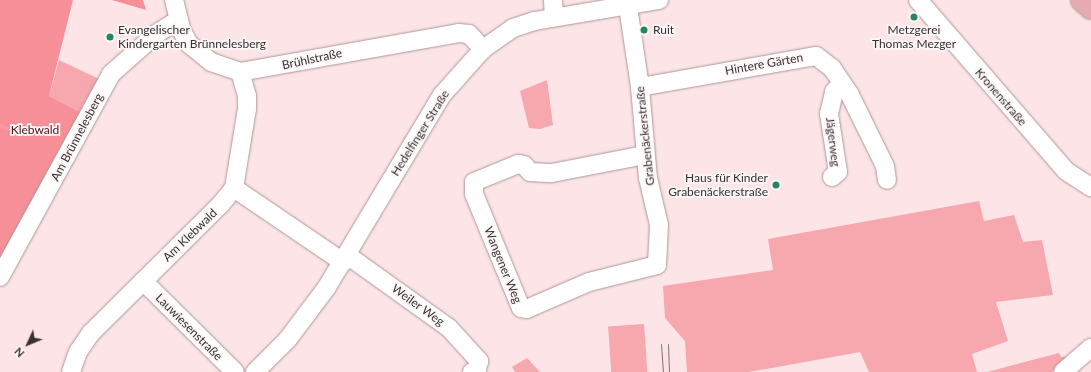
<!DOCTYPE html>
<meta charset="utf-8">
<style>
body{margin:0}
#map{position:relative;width:1091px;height:372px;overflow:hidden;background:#fde4e6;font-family:Lato,sans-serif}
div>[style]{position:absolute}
.green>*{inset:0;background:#f7a7ae;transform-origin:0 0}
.forest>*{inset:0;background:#f78f99}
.stream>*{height:3.5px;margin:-1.75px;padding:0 1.75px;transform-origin:1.75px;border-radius:1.75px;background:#fd949f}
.roads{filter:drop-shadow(0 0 1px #ad9798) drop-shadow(0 0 1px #ad9798)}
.minor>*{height:18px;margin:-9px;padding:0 9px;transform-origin:9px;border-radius:9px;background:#fff}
.major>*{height:22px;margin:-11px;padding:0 11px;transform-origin:11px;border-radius:11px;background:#e6abb2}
.tram>*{height:1px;margin:-0.5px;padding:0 0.5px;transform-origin:0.5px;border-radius:0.5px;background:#827374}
.dots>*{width:11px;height:11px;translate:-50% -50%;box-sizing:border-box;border:2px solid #fcf7f7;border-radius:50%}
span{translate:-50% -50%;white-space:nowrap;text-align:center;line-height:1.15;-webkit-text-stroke:3.5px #fcf7f7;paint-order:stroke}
.poi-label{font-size:12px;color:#393030}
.left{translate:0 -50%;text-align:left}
.right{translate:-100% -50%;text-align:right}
.street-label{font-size:12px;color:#393030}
.park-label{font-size:12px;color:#50111d}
.north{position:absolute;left:8px;top:324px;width:40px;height:40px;-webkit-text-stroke:3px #fcf7f7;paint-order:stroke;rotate:226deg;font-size:11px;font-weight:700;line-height:16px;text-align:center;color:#393030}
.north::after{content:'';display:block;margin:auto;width:14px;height:18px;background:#393030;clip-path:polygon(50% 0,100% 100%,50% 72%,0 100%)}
</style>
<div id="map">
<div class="green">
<i style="clip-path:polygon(59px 60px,101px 80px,82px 113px,49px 96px)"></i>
<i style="clip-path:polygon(547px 80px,553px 125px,540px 129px,529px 128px,520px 91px)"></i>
<i style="clip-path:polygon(979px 201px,984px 221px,1014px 215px,1023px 242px,1042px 240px,1053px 295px,996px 302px,1008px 341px,972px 354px,977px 372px,869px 372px,860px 352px,749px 372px,687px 372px,685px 341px,665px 318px,663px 286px,773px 270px,768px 239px)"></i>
<i style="left:644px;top:324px;width:48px;height:36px;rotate:86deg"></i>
<i style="clip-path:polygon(1059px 353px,1061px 357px,1073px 356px,1052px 372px,987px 372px)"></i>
<i style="clip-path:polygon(527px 358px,540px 372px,515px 372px,512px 367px)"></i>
</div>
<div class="forest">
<i style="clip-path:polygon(0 0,73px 0,49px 96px,82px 113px,0 268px)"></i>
<i style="clip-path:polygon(112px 0,143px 0,146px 10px)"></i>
</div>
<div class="stream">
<i style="left:0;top:126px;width:9px;rotate:18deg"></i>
</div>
<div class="roads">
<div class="minor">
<i style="left:174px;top:0;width:32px;rotate:76deg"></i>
<i style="left:182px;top:31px;width:15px;rotate:62deg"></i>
<i style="left:189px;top:44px;width:28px;rotate:39deg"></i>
<i style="left:211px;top:62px;width:31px;rotate:19deg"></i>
<i style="left:240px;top:72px;width:222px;rotate:-10.1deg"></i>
<i style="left:459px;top:33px;width:10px;rotate:6deg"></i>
<i style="left:469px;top:34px;width:21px;rotate:47deg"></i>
<i style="left:553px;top:0;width:17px;rotate:87deg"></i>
<i style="left:627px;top:0;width:88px;rotate:81.5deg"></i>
<i style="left:640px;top:87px;width:91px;rotate:85deg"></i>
<i style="left:648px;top:178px;width:48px;rotate:76.8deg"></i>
<i style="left:659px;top:225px;width:40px;rotate:92.9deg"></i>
<i style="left:657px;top:265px;width:70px;rotate:166deg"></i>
<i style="left:589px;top:282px;width:68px;rotate:156.5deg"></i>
<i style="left:527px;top:309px;width:6px;rotate:-171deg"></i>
<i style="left:521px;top:308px;width:123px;rotate:-112.4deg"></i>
<i style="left:474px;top:194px;width:12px;rotate:-90deg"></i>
<i style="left:474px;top:182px;width:48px;rotate:-22.2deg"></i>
<i style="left:518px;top:164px;width:6px;rotate:9deg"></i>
<i style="left:524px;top:165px;width:9px;rotate:49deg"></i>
<i style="left:530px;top:172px;width:22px;rotate:3deg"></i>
<i style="left:552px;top:173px;width:95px;rotate:-11deg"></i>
<i style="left:918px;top:0;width:226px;rotate:49.1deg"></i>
<i style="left:1066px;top:171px;width:30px;rotate:33deg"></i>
<i style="left:640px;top:87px;width:179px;rotate:-10deg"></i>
<i style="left:816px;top:56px;width:20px;rotate:37deg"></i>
<i style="left:832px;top:68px;width:32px;rotate:56deg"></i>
<i style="left:850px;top:95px;width:79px;rotate:63.8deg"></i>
<i style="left:885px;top:166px;width:14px;rotate:82deg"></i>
<i style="left:832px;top:177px;width:8px;rotate:-40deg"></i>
<i style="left:838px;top:172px;width:59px;rotate:-98.8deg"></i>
<i style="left:829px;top:114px;width:23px;rotate:-77deg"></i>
<i style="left:834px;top:92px;width:11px;rotate:-49deg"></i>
<i style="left:234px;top:188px;width:132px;rotate:34.2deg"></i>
<i style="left:347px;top:255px;width:125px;rotate:35.6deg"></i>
<i style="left:449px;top:328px;width:45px;rotate:47.7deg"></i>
<i style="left:479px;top:361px;width:8px;rotate:104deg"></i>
<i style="left:477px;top:369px;width:6px;rotate:149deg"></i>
<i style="left:0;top:277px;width:231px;rotate:-61.3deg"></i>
<i style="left:111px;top:74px;width:60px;rotate:-41.6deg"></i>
<i style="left:156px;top:34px;width:26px;rotate:-32deg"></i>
<i style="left:143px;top:281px;width:129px;rotate:44.7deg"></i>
<i style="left:71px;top:372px;width:21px;rotate:-71deg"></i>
<i style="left:78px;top:352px;width:23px;rotate:-56deg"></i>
<i style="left:91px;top:333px;width:183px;rotate:-44.8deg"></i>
<i style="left:221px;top:204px;width:21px;rotate:-51deg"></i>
<i style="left:234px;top:188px;width:80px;rotate:-80.7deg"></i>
<i style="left:247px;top:109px;width:13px;rotate:-90deg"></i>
<i style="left:247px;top:96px;width:25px;rotate:-106deg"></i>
<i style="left:255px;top:372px;width:47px;rotate:-45deg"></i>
<i style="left:288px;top:339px;width:65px;rotate:-53.1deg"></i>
<i style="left:327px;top:287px;width:224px;rotate:-59.1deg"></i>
<i style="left:442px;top:95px;width:62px;rotate:-48.3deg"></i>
<i style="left:483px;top:49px;width:37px;rotate:-35deg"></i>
<i style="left:513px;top:28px;width:23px;rotate:-18deg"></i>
<i style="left:535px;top:21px;width:126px;rotate:-9.6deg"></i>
<i style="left:1063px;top:372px;width:37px;rotate:-41deg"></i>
</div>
<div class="major">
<i style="left:1082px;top:0;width:12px;rotate:42deg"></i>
</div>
</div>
<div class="tram">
<i style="left:661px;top:344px;width:28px;rotate:86deg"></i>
<i style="left:668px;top:344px;width:28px;rotate:88deg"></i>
</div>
<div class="dots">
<i style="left:914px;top:17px;background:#228864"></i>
<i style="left:644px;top:30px;background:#228864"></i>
<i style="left:110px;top:37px;background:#228864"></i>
<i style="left:776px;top:185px;background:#228864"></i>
</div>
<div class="poi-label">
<span class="left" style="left:118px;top:37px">Evangelischer<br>Kindergarten Brünnelesberg</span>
<span class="left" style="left:653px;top:30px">Ruit</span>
<span style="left:914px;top:37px">Metzgerei<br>Thomas Mezger</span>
<span class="right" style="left:768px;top:185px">Haus für Kinder<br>Grabenäckerstraße</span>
</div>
<div class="street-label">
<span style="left:312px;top:59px;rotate:-12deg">Brühlstraße</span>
<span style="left:764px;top:64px;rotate:-10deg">Hintere Gärten</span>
<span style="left:1001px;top:97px;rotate:49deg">Kronenstraße</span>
<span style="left:420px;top:133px;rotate:-58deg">Hedelfinger Straße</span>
<span style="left:645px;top:136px;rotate:-96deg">Grabenäckerstraße</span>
<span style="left:77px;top:137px;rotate:-62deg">Am Brünnelesberg</span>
<span style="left:833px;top:142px;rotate:83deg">Jägerweg</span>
<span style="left:190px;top:235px;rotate:-44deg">Am Klebwald</span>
<span style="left:503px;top:265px;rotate:68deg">Wangener Weg</span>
<span style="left:418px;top:305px;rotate:36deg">Weiler Weg</span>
<span style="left:189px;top:327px;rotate:45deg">Lauwiesenstraße</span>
</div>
<div class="park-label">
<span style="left:35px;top:130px">Klebwald</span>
</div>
<div class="north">N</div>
</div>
